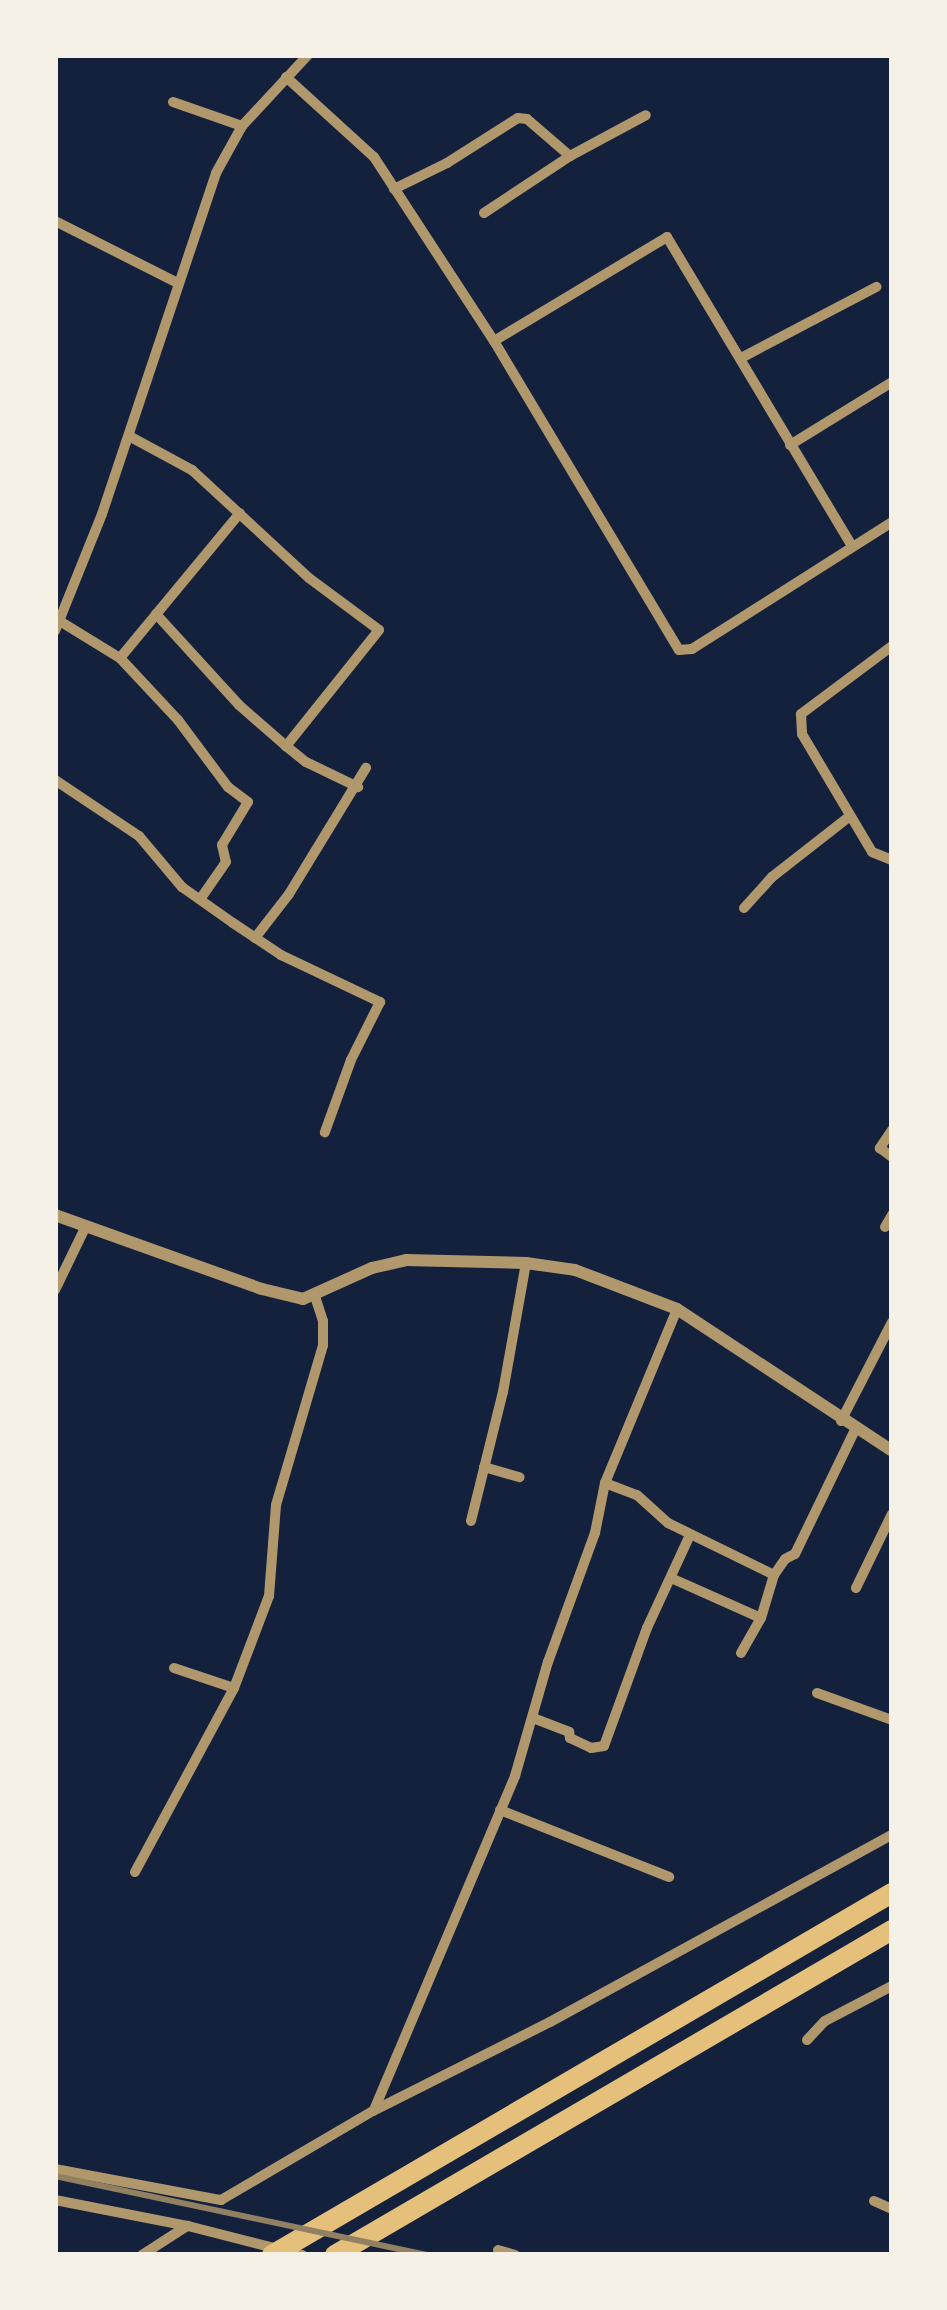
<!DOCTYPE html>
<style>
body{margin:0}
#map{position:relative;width:947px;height:2310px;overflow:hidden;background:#14213d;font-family:Karla,sans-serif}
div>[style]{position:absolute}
.minor>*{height:10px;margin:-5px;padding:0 5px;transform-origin:5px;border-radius:5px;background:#b1986c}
.tertiary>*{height:12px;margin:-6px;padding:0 6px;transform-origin:6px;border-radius:6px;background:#b1986c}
.motorway>*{height:20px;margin:-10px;padding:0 10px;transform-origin:10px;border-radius:10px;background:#e5c07b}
.rail>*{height:6px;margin:-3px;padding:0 3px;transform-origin:3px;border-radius:3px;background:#918062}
span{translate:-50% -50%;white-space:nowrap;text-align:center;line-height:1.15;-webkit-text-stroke:10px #f6f1e7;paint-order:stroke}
.frame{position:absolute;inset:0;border:58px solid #f6f1e7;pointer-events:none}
</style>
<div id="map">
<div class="minor">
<i style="left:286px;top:77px;width:119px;rotate:42.3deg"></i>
<i style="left:374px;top:157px;width:220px;rotate:56.9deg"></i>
<i style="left:494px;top:341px;width:360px;rotate:59.1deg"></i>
<i style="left:679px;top:650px;width:13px;rotate:-4deg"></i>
<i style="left:692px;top:649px;width:237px;rotate:-32.4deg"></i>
<i style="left:173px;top:102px;width:73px;rotate:19.2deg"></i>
<i style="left:394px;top:189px;width:59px;rotate:-26.1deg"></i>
<i style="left:447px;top:163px;width:84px;rotate:-32.4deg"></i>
<i style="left:518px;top:118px;width:9px;rotate:6deg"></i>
<i style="left:527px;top:119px;width:57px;rotate:40.7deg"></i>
<i style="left:570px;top:156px;width:86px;rotate:-28.3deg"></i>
<i style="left:484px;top:213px;width:103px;rotate:-33.5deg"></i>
<i style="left:55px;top:221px;width:138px;rotate:26.8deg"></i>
<i style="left:494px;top:341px;width:202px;rotate:-31deg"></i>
<i style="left:667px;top:237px;width:360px;rotate:59.1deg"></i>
<i style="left:741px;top:358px;width:153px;rotate:-27.7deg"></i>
<i style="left:129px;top:436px;width:72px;rotate:28.4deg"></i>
<i style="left:192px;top:470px;width:159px;rotate:42.7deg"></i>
<i style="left:309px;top:578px;width:87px;rotate:36.6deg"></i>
<i style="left:379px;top:630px;width:149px;rotate:128.7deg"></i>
<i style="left:790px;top:445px;width:120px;rotate:-31.7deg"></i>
<i style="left:156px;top:614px;width:123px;rotate:47.6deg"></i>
<i style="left:239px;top:705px;width:62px;rotate:41.1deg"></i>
<i style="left:286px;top:746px;width:26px;rotate:39deg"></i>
<i style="left:306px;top:762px;width:58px;rotate:25.7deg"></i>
<i style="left:58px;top:620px;width:73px;rotate:31.5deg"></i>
<i style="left:120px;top:658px;width:85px;rotate:46.9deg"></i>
<i style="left:178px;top:720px;width:84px;rotate:53.3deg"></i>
<i style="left:228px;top:787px;width:25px;rotate:37deg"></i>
<i style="left:248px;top:802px;width:50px;rotate:121.2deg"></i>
<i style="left:222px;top:845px;width:17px;rotate:77deg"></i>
<i style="left:226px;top:862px;width:44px;rotate:124.8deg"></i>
<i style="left:55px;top:631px;width:126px;rotate:-68.1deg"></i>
<i style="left:102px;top:514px;width:360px;rotate:-71.5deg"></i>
<i style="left:216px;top:173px;width:54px;rotate:-61deg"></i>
<i style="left:242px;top:126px;width:97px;rotate:-47.1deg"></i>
<i style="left:892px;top:646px;width:114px;rotate:143.2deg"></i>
<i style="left:801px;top:714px;width:20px;rotate:87deg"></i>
<i style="left:802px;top:734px;width:137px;rotate:59.3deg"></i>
<i style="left:872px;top:852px;width:22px;rotate:22deg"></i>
<i style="left:120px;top:658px;width:188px;rotate:-50.4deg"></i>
<i style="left:55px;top:780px;width:101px;rotate:33.7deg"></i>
<i style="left:139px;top:836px;width:67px;rotate:49.9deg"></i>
<i style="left:182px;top:887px;width:62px;rotate:35.2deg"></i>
<i style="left:233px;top:923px;width:58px;rotate:33.7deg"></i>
<i style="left:281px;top:955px;width:110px;rotate:25.4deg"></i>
<i style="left:380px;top:1002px;width:65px;rotate:116.6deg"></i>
<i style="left:351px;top:1060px;width:77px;rotate:109.9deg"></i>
<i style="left:744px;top:908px;width:42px;rotate:-47.9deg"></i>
<i style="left:772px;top:877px;width:99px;rotate:-38deg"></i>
<i style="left:255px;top:938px;width:56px;rotate:-52.3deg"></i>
<i style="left:289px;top:894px;width:148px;rotate:-58.6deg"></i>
<i style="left:892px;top:1130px;width:22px;rotate:124deg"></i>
<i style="left:880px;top:1148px;width:15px;rotate:37deg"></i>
<i style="left:885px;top:1227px;width:14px;rotate:-60deg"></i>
<i style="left:55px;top:1290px;width:71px;rotate:-64.2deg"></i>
<i style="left:841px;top:1421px;width:111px;rotate:-62.7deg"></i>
<i style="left:484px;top:1467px;width:37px;rotate:16deg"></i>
<i style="left:605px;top:1483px;width:34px;rotate:21deg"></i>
<i style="left:637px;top:1495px;width:42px;rotate:42.1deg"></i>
<i style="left:668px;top:1523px;width:118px;rotate:26.1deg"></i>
<i style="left:471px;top:1521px;width:133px;rotate:-76.1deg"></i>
<i style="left:503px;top:1392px;width:131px;rotate:-79.9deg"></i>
<i style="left:671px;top:1578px;width:98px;rotate:24deg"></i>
<i style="left:856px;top:1588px;width:82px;rotate:-64.1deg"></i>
<i style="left:741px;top:1653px;width:40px;rotate:-60.3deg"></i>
<i style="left:761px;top:1618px;width:45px;rotate:-73.2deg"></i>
<i style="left:774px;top:1575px;width:19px;rotate:-55deg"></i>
<i style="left:785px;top:1559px;width:11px;rotate:-27deg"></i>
<i style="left:795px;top:1554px;width:138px;rotate:-64.2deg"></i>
<i style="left:174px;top:1668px;width:63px;rotate:18.4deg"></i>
<i style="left:817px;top:1693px;width:80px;rotate:19.8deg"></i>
<i style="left:533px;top:1718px;width:39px;rotate:21deg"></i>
<i style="left:569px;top:1732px;width:6px;rotate:81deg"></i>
<i style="left:570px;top:1738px;width:23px;rotate:25deg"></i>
<i style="left:591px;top:1748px;width:13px;rotate:-9deg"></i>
<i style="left:604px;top:1746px;width:126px;rotate:-70deg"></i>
<i style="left:647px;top:1628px;width:102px;rotate:-65.2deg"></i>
<i style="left:500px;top:1810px;width:182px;rotate:21.6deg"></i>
<i style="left:135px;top:1872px;width:209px;rotate:-61.7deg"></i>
<i style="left:234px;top:1688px;width:98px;rotate:-69.2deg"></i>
<i style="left:269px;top:1596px;width:91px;rotate:-85.6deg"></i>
<i style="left:276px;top:1505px;width:167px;rotate:-73.6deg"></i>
<i style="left:323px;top:1345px;width:24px;rotate:-90deg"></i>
<i style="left:323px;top:1321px;width:26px;rotate:-108deg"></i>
<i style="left:807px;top:2040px;width:26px;rotate:-47deg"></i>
<i style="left:825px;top:2021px;width:76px;rotate:-27.6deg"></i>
<i style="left:374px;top:2110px;width:363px;rotate:-67.1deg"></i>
<i style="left:515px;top:1776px;width:119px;rotate:-73.9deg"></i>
<i style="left:548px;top:1662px;width:137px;rotate:-70deg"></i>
<i style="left:595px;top:1533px;width:51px;rotate:-78.7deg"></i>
<i style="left:605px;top:1483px;width:188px;rotate:-67.5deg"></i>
<i style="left:55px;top:2169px;width:169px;rotate:10.6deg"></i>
<i style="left:221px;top:2200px;width:176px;rotate:-30.4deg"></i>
<i style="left:373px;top:2111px;width:198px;rotate:-26.7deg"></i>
<i style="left:550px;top:2022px;width:390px;rotate:-28.7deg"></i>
<i style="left:55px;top:2200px;width:136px;rotate:11.1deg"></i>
<i style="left:188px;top:2226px;width:118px;rotate:14.3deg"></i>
<i style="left:874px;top:2201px;width:20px;rotate:24deg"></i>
<i style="left:498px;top:2250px;width:18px;rotate:16deg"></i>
<i style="left:142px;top:2255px;width:54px;rotate:-32.8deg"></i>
</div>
<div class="tertiary">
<i style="left:55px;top:1215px;width:220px;rotate:19.7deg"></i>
<i style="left:262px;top:1289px;width:42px;rotate:13.7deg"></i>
<i style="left:303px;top:1299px;width:76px;rotate:-24.2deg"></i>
<i style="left:372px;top:1268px;width:35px;rotate:-13deg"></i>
<i style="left:406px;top:1260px;width:120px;rotate:1.4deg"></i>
<i style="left:526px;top:1263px;width:49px;rotate:8.1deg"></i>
<i style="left:575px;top:1270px;width:109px;rotate:20.9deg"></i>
<i style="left:677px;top:1309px;width:258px;rotate:33.4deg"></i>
</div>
<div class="motorway">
<i style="left:272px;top:2255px;width:718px;rotate:-30.28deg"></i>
<i style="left:335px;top:2255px;width:645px;rotate:-30.26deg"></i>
</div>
<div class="rail">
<i style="left:55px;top:2176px;width:380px;rotate:12deg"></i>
</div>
<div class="frame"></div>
</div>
